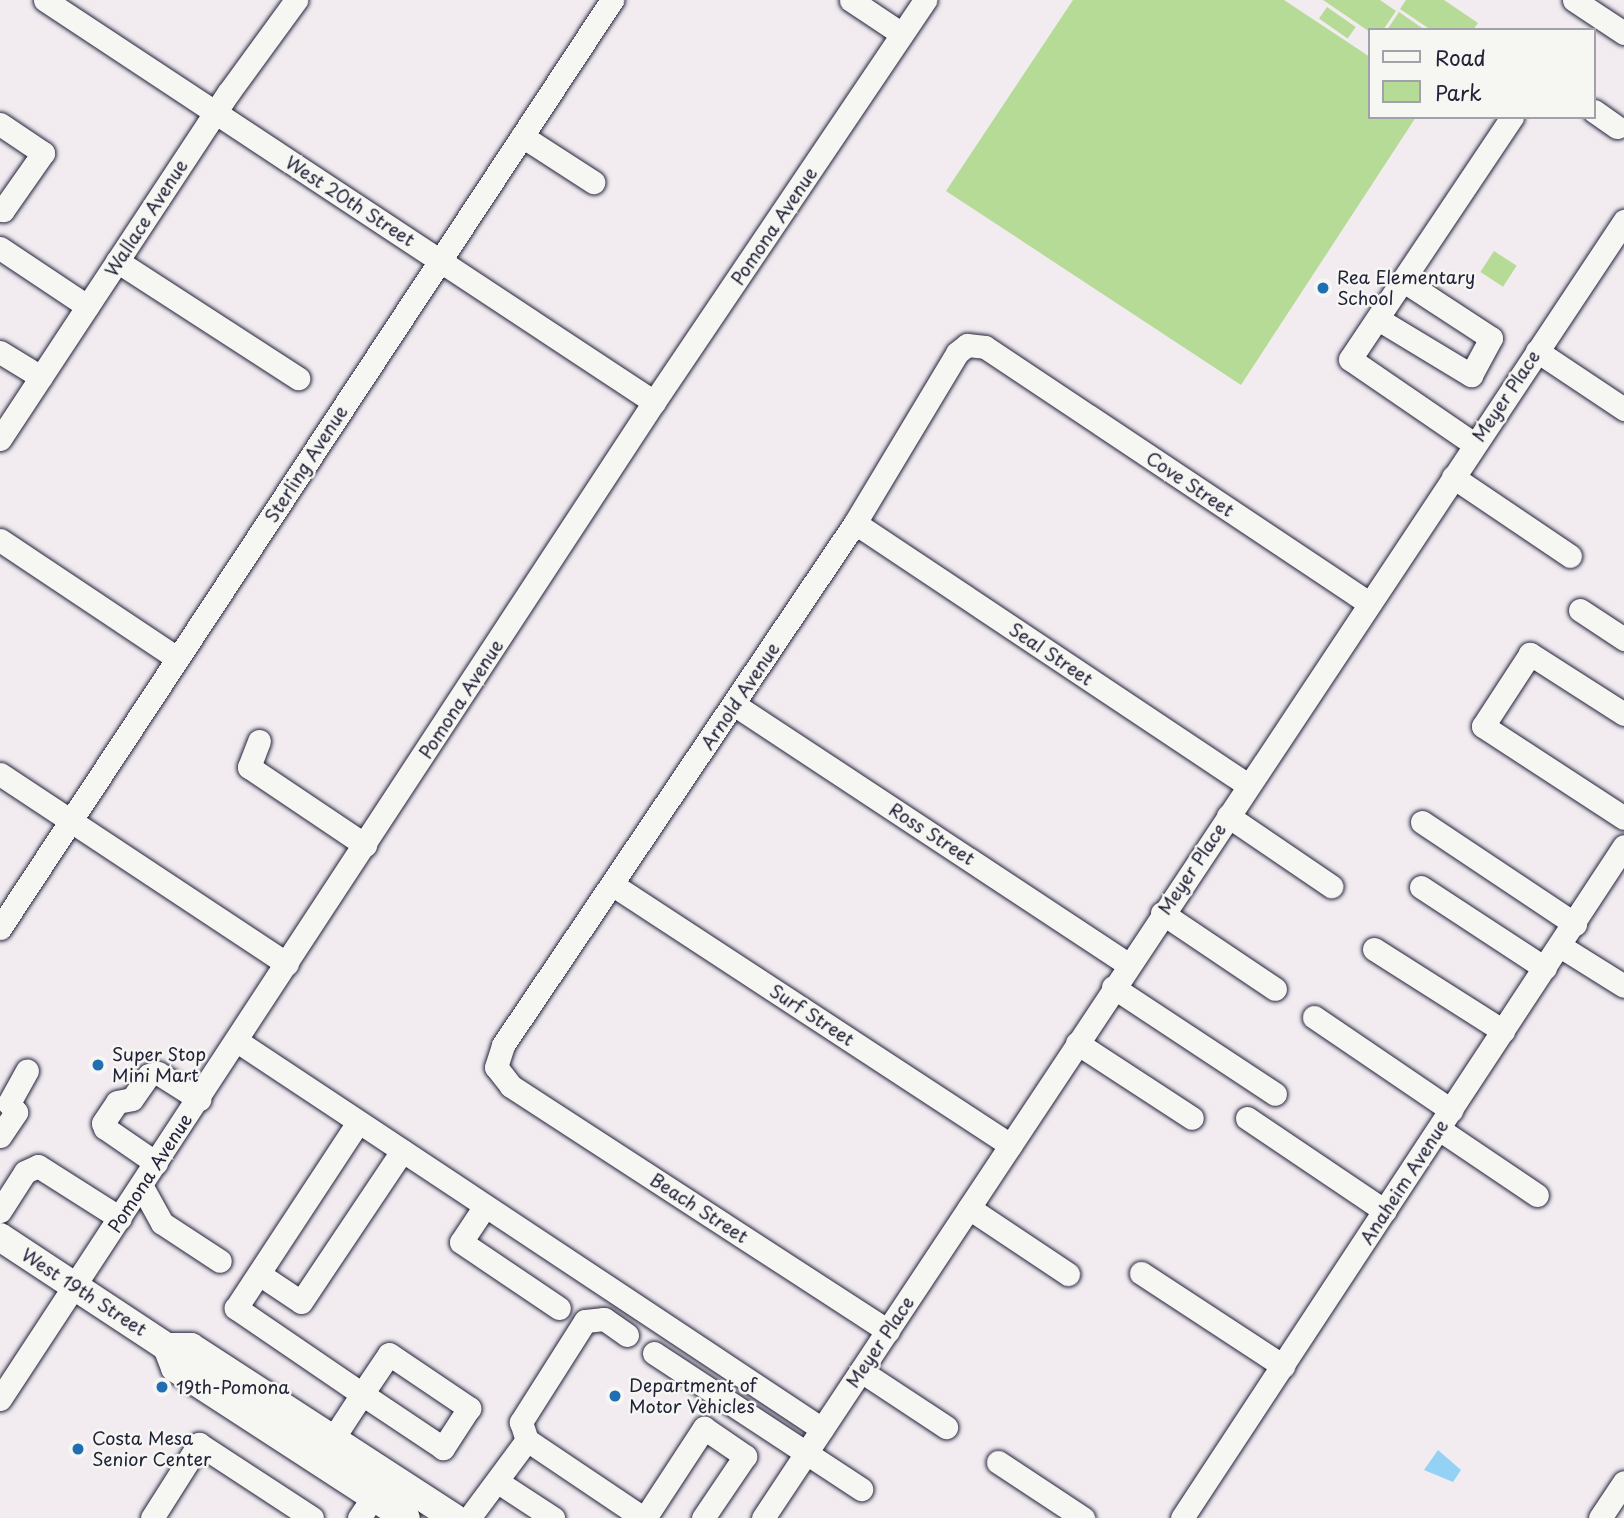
<!DOCTYPE html>
<style>
body{margin:0}
#map{position:relative;width:1624px;height:1518px;overflow:hidden;background:#f2ecf1;font-family:"Playpen Sans",sans-serif}
div>[style]{position:absolute}
.green>*{inset:0;background:#b5db96;transform-origin:0 0}
.water>*{inset:0;background:#94d2f5}
.roads{filter:drop-shadow(0 0 2px #22223b) drop-shadow(0 0 2px #22223b)}
.minor>*{height:23px;margin:-11.5px;padding:0 11.5px;transform-origin:11.5px;border-radius:11.5px;background:#f6f6f2}
.major>*{height:28px;margin:-14px;padding:0 14px;transform-origin:14px;border-radius:14px;background:#f6f6f2}
.dots>*{width:19px;height:19px;translate:-50% -50%;box-sizing:border-box;border:4px solid #f6f6f2;border-radius:50%}
span{translate:-50% -50%;white-space:nowrap;text-align:center;line-height:1.15;-webkit-text-stroke:5px #f6f6f2;paint-order:stroke}
.street-label{font-size:18px;color:#22223b}
.poi-label{font-size:18px;color:#22223b}
.left{translate:0 -50%;text-align:left}
.legend{position:absolute;left:1368px;top:28px;width:228px;height:91px;box-sizing:border-box;background:#f6f6f2;border:2px solid #a1a1a9;margin:0;padding:9px 12px;list-style:none;font-size:21px;color:#22223b}
.legend li{display:flex;align-items:center;gap:14px;height:35px}
.legend b{width:35px;border:2px solid #a1a1a9}
</style>
<div id="map">
<div class="green">
<i style="clip-path:polygon(1073px 0,1284px 0,1370px 57px,1370px 117px,1416px 117px,1241px 385px,946px 191px)"></i>
<i style="clip-path:polygon(1323px 0,1380px 0,1396px 11px,1383px 30px,1370px 32px)"></i>
<i style="clip-path:polygon(1406px 0,1444px 0,1478px 23px,1473px 30px,1431px 30px,1400px 9px)"></i>
<i style="left:1327px;top:7px;width:35px;height:14px;rotate:35deg"></i>
<i style="clip-path:polygon(1399px 12px,1425px 30px,1387px 30px)"></i>
<i style="left:1494px;top:251px;width:27px;height:25px;rotate:33deg"></i>
</div>
<div class="water">
<i style="clip-path:polygon(1438px 1450px,1461px 1470px,1453px 1482px,1424px 1470px)"></i>
</div>
<div class="roads">
<div class="minor">
<i style="left:45px;top:0;width:730px;rotate:33.43deg"></i>
<i style="left:851px;top:0;width:61px;rotate:33.7deg"></i>
<i style="left:1574px;top:0;width:60px;rotate:33.4deg"></i>
<i style="left:1594px;top:111px;width:28px;rotate:35deg"></i>
<i style="left:0;top:124px;width:52px;rotate:34deg"></i>
<i style="left:43px;top:153px;width:70px;rotate:125.1deg"></i>
<i style="left:3px;top:210px;width:4px;rotate:-146deg"></i>
<i style="left:522px;top:136px;width:85px;rotate:32.9deg"></i>
<i style="left:0;top:248px;width:105px;rotate:33.7deg"></i>
<i style="left:117px;top:261px;width:216px;rotate:32.9deg"></i>
<i style="left:1378px;top:319px;width:109px;rotate:31.1deg"></i>
<i style="left:1471px;top:375px;width:42px;rotate:-61.6deg"></i>
<i style="left:1491px;top:338px;width:104px;rotate:-146.8deg"></i>
<i style="left:1537px;top:351px;width:105px;rotate:33.7deg"></i>
<i style="left:0;top:352px;width:48px;rotate:31.4deg"></i>
<i style="left:0;top:439px;width:416px;rotate:-56.6deg"></i>
<i style="left:229px;top:92px;width:114px;rotate:-53.9deg"></i>
<i style="left:1474px;top:444px;width:150px;rotate:-145.6deg"></i>
<i style="left:1350px;top:359px;width:291px;rotate:-56.2deg"></i>
<i style="left:1453px;top:477px;width:141px;rotate:34deg"></i>
<i style="left:855px;top:523px;width:472px;rotate:33.7deg"></i>
<i style="left:0;top:540px;width:213px;rotate:33.7deg"></i>
<i style="left:1580px;top:610px;width:53px;rotate:33.4deg"></i>
<i style="left:735px;top:705px;width:471px;rotate:33.4deg"></i>
<i style="left:1624px;top:714px;width:112px;rotate:-147.4deg"></i>
<i style="left:1530px;top:654px;width:86px;rotate:123.1deg"></i>
<i style="left:1483px;top:726px;width:168px;rotate:33.1deg"></i>
<i style="left:259px;top:741px;width:28px;rotate:111deg"></i>
<i style="left:249px;top:767px;width:140px;rotate:33.9deg"></i>
<i style="left:0;top:774px;width:344px;rotate:33.5deg"></i>
<i style="left:1228px;top:816px;width:125px;rotate:34.2deg"></i>
<i style="left:1422px;top:822px;width:184px;rotate:33.7deg"></i>
<i style="left:613px;top:885px;width:475px;rotate:33.2deg"></i>
<i style="left:1421px;top:887px;width:148px;rotate:33.2deg"></i>
<i style="left:1162px;top:913px;width:136px;rotate:33.9deg"></i>
<i style="left:0;top:928px;width:1112px;rotate:-56.6deg"></i>
<i style="left:1560px;top:946px;width:75px;rotate:32deg"></i>
<i style="left:1374px;top:949px;width:153px;rotate:32.4deg"></i>
<i style="left:1113px;top:987px;width:194px;rotate:33.4deg"></i>
<i style="left:1314px;top:1017px;width:166px;rotate:34.2deg"></i>
<i style="left:237px;top:1041px;width:702px;rotate:33.55deg"></i>
<i style="left:1077px;top:1043px;width:137px;rotate:33.1deg"></i>
<i style="left:1247px;top:1118px;width:166px;rotate:34deg"></i>
<i style="left:1439px;top:1129px;width:118px;rotate:34deg"></i>
<i style="left:0;top:1136px;width:29px;rotate:-56deg"></i>
<i style="left:16px;top:1112px;width:11px;rotate:-128deg"></i>
<i style="left:9px;top:1103px;width:37px;rotate:-61deg"></i>
<i style="left:156px;top:1163px;width:62px;rotate:-145.5deg"></i>
<i style="left:105px;top:1128px;width:5px;rotate:-112deg"></i>
<i style="left:103px;top:1123px;width:25px;rotate:-56deg"></i>
<i style="left:117px;top:1102px;width:15px;rotate:-11deg"></i>
<i style="left:132px;top:1099px;width:29px;rotate:-55deg"></i>
<i style="left:149px;top:1075px;width:9px;rotate:-13deg"></i>
<i style="left:158px;top:1073px;width:49px;rotate:32.4deg"></i>
<i style="left:141px;top:1185px;width:43px;rotate:61.1deg"></i>
<i style="left:162px;top:1223px;width:69px;rotate:33.2deg"></i>
<i style="left:485px;top:1206px;width:43px;rotate:123.7deg"></i>
<i style="left:461px;top:1242px;width:118px;rotate:34deg"></i>
<i style="left:969px;top:1208px;width:119px;rotate:33.7deg"></i>
<i style="left:0;top:1211px;width:46px;rotate:-57.3deg"></i>
<i style="left:25px;top:1172px;width:14px;rotate:-25deg"></i>
<i style="left:38px;top:1166px;width:97px;rotate:32.4deg"></i>
<i style="left:1141px;top:1273px;width:170px;rotate:33.2deg"></i>
<i style="left:259px;top:1274px;width:50px;rotate:33.7deg"></i>
<i style="left:301px;top:1302px;width:182px;rotate:-56.2deg"></i>
<i style="left:888px;top:1331px;width:450px;rotate:-147deg"></i>
<i style="left:511px;top:1086px;width:24px;rotate:-128deg"></i>
<i style="left:496px;top:1067px;width:23px;rotate:-72deg"></i>
<i style="left:503px;top:1045px;width:630px;rotate:-56.01deg"></i>
<i style="left:855px;top:523px;width:198px;rotate:-59deg"></i>
<i style="left:957px;top:353px;width:13px;rotate:-39deg"></i>
<i style="left:967px;top:345px;width:18px;rotate:6deg"></i>
<i style="left:985px;top:347px;width:462px;rotate:33.7deg"></i>
<i style="left:627px;top:1335px;width:28px;rotate:-145deg"></i>
<i style="left:604px;top:1319px;width:19px;rotate:174deg"></i>
<i style="left:585px;top:1321px;width:120px;rotate:122.4deg"></i>
<i style="left:521px;top:1422px;width:19px;rotate:72deg"></i>
<i style="left:527px;top:1440px;width:140px;rotate:33.9deg"></i>
<i style="left:654px;top:1353px;width:248px;rotate:33.3deg"></i>
<i style="left:861px;top:1371px;width:102px;rotate:33.4deg"></i>
<i style="left:0;top:1399px;width:1192px;rotate:-56.74deg"></i>
<i style="left:654px;top:402px;width:485px;rotate:-56deg"></i>
<i style="left:323px;top:1452px;width:15px;rotate:-53deg"></i>
<i style="left:332px;top:1440px;width:55px;rotate:-56.9deg"></i>
<i style="left:362px;top:1394px;width:48px;rotate:-56deg"></i>
<i style="left:389px;top:1354px;width:97px;rotate:34deg"></i>
<i style="left:469px;top:1408px;width:48px;rotate:123deg"></i>
<i style="left:443px;top:1448px;width:97px;rotate:-146.3deg"></i>
<i style="left:362px;top:1394px;width:153px;rotate:-145.7deg"></i>
<i style="left:236px;top:1308px;width:222px;rotate:-56.7deg"></i>
<i style="left:998px;top:1462px;width:102px;rotate:33.4deg"></i>
<i style="left:498px;top:1482px;width:66px;rotate:33.2deg"></i>
<i style="left:152px;top:1518px;width:88px;rotate:-57.6deg"></i>
<i style="left:199px;top:1444px;width:135px;rotate:33.2deg"></i>
<i style="left:359px;top:1518px;width:41px;rotate:-55.9deg"></i>
<i style="left:469px;top:1518px;width:97px;rotate:-53.4deg"></i>
<i style="left:645px;top:1518px;width:108px;rotate:-56.8deg"></i>
<i style="left:704px;top:1428px;width:50px;rotate:34.3deg"></i>
<i style="left:745px;top:1456px;width:75px;rotate:124.1deg"></i>
<i style="left:763px;top:1518px;width:1557px;rotate:-56.42deg"></i>
<i style="left:1182px;top:1518px;width:804px;rotate:-56.67deg"></i>
<i style="left:1600px;top:1518px;width:43px;rotate:-56.3deg"></i>
</div>
<div class="major">
<i style="left:0;top:1237px;width:200px;rotate:33.4deg"></i>
<i style="left:167px;top:1347px;width:24px"></i>
<i style="left:191px;top:1347px;width:314px;rotate:33deg"></i>
<i style="left:167px;top:1347px;width:22px;rotate:69deg"></i>
<i style="left:175px;top:1368px;width:275px;rotate:33deg"></i>
</div>
</div>
<div class="dots">
<i style="left:1323px;top:288px;background:#1f6fb2"></i>
<i style="left:98px;top:1065px;background:#1f6fb2"></i>
<i style="left:162px;top:1387px;background:#1f6fb2"></i>
<i style="left:615px;top:1396px;background:#1f6fb2"></i>
<i style="left:78px;top:1449px;background:#1f6fb2"></i>
</div>
<div class="street-label">
<span style="left:350px;top:201px;rotate:33deg">West 20th Street</span>
<span style="left:146px;top:218px;rotate:-57deg">Wallace Avenue</span>
<span style="left:774px;top:226px;rotate:-56deg">Pomona Avenue</span>
<span style="left:1506px;top:396px;rotate:-56deg">Meyer Place</span>
<span style="left:306px;top:464px;rotate:-57deg">Sterling Avenue</span>
<span style="left:1190px;top:484px;rotate:34deg">Cove Street</span>
<span style="left:1051px;top:654px;rotate:34deg">Seal Street</span>
<span style="left:740px;top:696px;rotate:-56deg">Arnold Avenue</span>
<span style="left:461px;top:699px;rotate:-57deg">Pomona Avenue</span>
<span style="left:932px;top:834px;rotate:33deg">Ross Street</span>
<span style="left:1192px;top:869px;rotate:-56deg">Meyer Place</span>
<span style="left:812px;top:1015px;rotate:33deg">Surf Street</span>
<span style="left:150px;top:1173px;rotate:-57deg">Pomona Avenue</span>
<span style="left:1404px;top:1182px;rotate:-57deg">Anaheim Avenue</span>
<span style="left:699px;top:1208px;rotate:33deg">Beach Street</span>
<span style="left:84px;top:1292px;rotate:33deg">West 19th Street</span>
<span style="left:880px;top:1342px;rotate:-56deg">Meyer Place</span>
</div>
<div class="poi-label">
<span class="left" style="left:1337px;top:288px">Rea Elementary<br>School</span>
<span class="left" style="left:112px;top:1065px">Super Stop<br>Mini Mart</span>
<span class="left" style="left:629px;top:1396px">Department of<br>Motor Vehicles</span>
<span class="left" style="left:176px;top:1387px">19th-Pomona</span>
<span class="left" style="left:92px;top:1449px">Costa Mesa<br>Senior Center</span>
</div>
<ul class="legend">
<li><b style="height:9px;background:#f6f6f2"></b>Road</li>
<li><b style="height:19px;background:#b5db96"></b>Park</li>
</ul>
</div>
